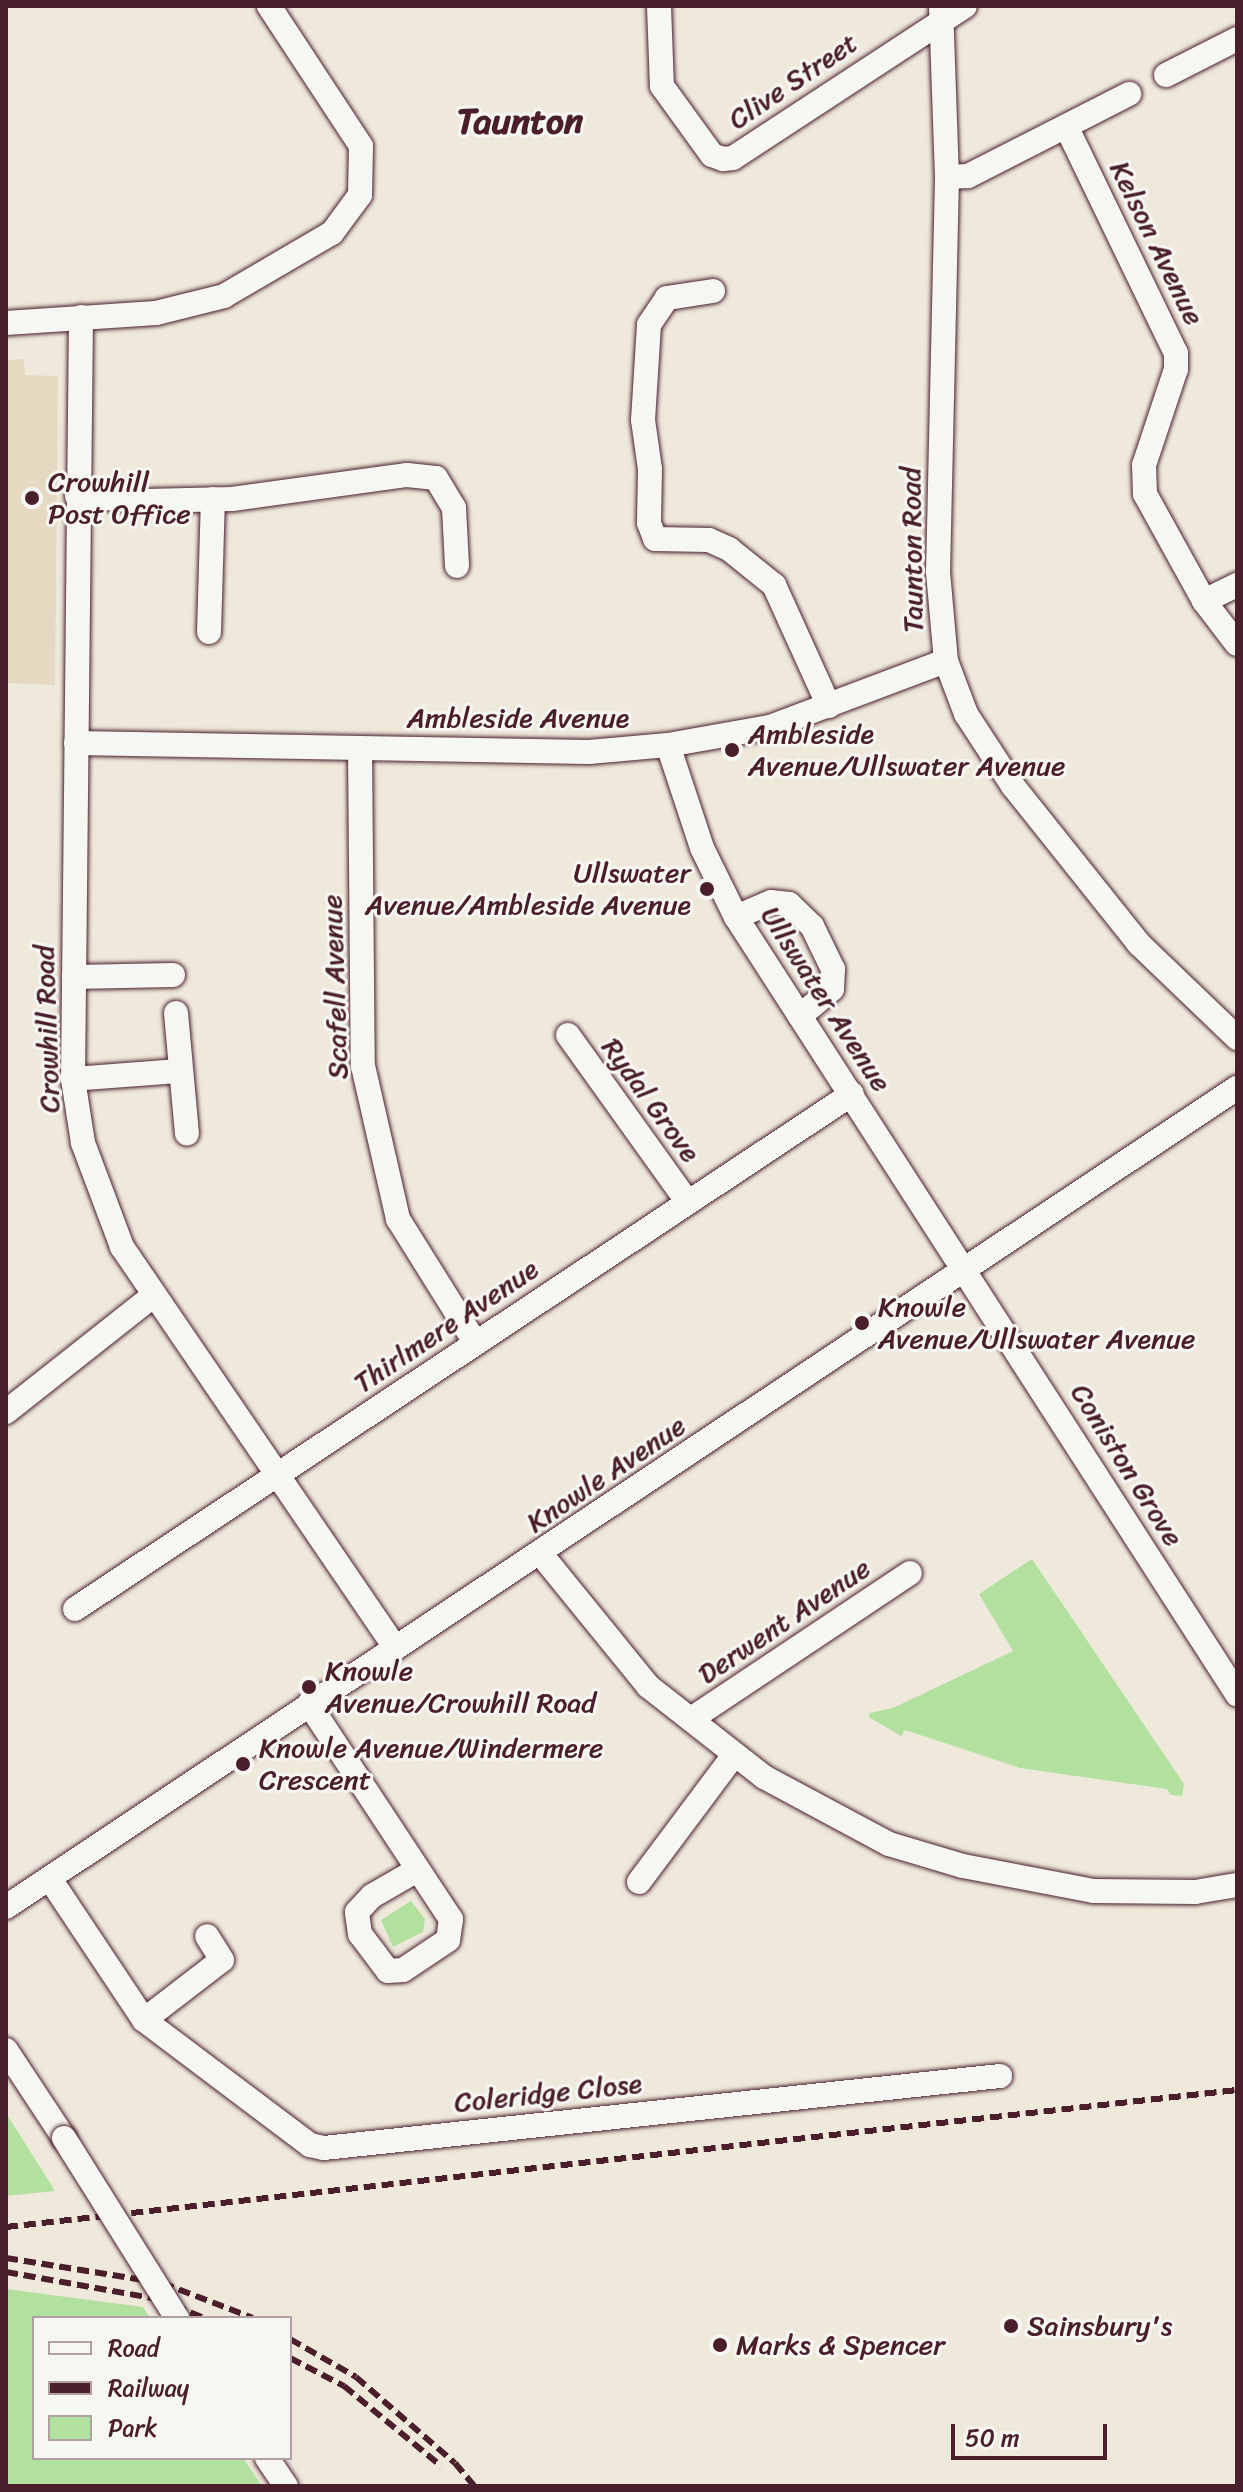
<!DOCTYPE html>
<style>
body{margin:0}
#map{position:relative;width:1243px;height:2492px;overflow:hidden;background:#efe9dc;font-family:Sriracha,sans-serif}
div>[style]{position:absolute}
.built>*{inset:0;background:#e6d9c2}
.green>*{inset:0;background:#b1e09f}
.roads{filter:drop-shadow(0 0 2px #4a1f2b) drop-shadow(0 0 2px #4a1f2b)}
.street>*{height:24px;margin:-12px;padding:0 12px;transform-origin:12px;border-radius:12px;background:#f6f6f2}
.rail>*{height:6px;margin-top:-3px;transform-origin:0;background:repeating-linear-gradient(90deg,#4a1f2b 0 12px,transparent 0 18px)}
.bridges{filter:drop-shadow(0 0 2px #4a1f2b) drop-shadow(0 0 2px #4a1f2b)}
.street-bridge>*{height:24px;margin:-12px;padding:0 12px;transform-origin:12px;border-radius:12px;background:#f6f6f2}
.dots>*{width:22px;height:22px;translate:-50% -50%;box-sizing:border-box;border:4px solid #f6f6f2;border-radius:50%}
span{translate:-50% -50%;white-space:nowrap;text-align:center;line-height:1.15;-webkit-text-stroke:6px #f6f6f2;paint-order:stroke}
.street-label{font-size:28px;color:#4a1f2b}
.poi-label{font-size:28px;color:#4a1f2b}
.left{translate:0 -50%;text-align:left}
.right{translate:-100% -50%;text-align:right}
.district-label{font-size:36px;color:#4a1f2b;font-weight:700}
.frame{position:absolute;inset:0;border:8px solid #4a1f2b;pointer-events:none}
.legend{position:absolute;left:32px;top:2316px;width:260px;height:144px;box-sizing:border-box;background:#f6f6f2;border:2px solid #b1a0a2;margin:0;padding:10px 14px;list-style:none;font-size:24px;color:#4a1f2b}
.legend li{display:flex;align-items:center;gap:16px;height:40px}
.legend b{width:40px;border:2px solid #b1a0a2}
.scale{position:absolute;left:951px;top:2424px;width:156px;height:36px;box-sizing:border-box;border:4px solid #4a1f2b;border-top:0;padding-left:10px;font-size:24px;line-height:28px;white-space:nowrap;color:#4a1f2b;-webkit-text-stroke:6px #f6f6f2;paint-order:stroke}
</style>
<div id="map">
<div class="built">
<i style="clip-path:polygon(24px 359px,25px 375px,58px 376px,55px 685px,6px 683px,6px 360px)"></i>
</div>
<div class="green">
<i style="clip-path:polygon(1032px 1559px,1184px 1784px,1182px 1796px,1171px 1795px,1167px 1789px,1020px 1768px,905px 1730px,901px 1736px,869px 1717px,869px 1713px,893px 1708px,1013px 1651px,979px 1594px)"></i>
<i style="clip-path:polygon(411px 1901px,425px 1919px,423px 1932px,393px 1947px,381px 1920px)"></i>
<i style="clip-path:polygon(6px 2113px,55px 2191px,6px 2196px)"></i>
<i style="clip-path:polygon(6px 2289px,143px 2307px,150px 2318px,34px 2318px,34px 2458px,243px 2458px,262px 2486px,6px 2486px)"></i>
</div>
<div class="roads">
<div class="street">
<i style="left:659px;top:6px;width:80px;rotate:87.9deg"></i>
<i style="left:662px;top:86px;width:85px;rotate:54.1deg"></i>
<i style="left:712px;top:155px;width:12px;rotate:20deg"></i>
<i style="left:723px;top:159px;width:10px;rotate:-6deg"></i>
<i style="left:733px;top:158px;width:277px;rotate:-33.2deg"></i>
<i style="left:941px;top:6px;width:171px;rotate:88deg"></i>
<i style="left:947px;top:177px;width:395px;rotate:91.3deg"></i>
<i style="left:938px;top:572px;width:89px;rotate:84.9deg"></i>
<i style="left:946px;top:661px;width:57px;rotate:69.3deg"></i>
<i style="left:966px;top:714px;width:86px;rotate:56.9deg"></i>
<i style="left:1013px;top:786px;width:202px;rotate:51.4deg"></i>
<i style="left:1139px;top:944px;width:136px;rotate:43.8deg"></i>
<i style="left:1166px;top:75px;width:80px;rotate:-26.9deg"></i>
<i style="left:1067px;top:128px;width:250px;rotate:64.2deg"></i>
<i style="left:1176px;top:353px;width:16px;rotate:90deg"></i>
<i style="left:1176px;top:369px;width:101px;rotate:108.4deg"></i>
<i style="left:1144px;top:465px;width:29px;rotate:88deg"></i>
<i style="left:1145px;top:494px;width:122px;rotate:61.1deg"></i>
<i style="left:1204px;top:601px;width:54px;rotate:52.5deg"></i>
<i style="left:947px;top:177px;width:21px;rotate:-3deg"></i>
<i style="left:968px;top:176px;width:181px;rotate:-27deg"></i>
<i style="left:713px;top:291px;width:47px;rotate:171.3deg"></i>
<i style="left:667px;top:298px;width:32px;rotate:124deg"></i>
<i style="left:649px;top:325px;width:95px;rotate:93.6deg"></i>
<i style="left:643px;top:420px;width:49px;rotate:81.9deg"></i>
<i style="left:650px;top:469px;width:54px;rotate:91.1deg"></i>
<i style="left:649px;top:523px;width:17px;rotate:69deg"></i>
<i style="left:655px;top:539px;width:54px;rotate:1.1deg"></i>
<i style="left:709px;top:540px;width:22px;rotate:24deg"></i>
<i style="left:729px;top:549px;width:58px;rotate:38.7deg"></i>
<i style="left:774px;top:585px;width:133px;rotate:65.6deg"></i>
<i style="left:81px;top:317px;width:762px;rotate:90.6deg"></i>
<i style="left:73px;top:1079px;width:65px;rotate:81.1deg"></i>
<i style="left:83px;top:1143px;width:111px;rotate:69.4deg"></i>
<i style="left:122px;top:1247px;width:484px;rotate:55.7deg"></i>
<i style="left:6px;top:323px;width:150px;rotate:-3.8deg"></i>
<i style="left:156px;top:313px;width:70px;rotate:-14deg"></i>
<i style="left:224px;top:296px;width:125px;rotate:-30.3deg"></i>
<i style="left:332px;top:233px;width:47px;rotate:-53.6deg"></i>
<i style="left:360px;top:195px;width:49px;rotate:-88.8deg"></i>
<i style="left:361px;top:146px;width:168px;rotate:-123.3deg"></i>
<i style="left:77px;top:496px;width:68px;rotate:4.2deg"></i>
<i style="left:145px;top:501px;width:87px;rotate:-1.3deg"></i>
<i style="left:232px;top:499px;width:177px;rotate:-7.8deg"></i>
<i style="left:407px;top:475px;width:29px;rotate:6deg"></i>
<i style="left:436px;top:478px;width:35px;rotate:59deg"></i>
<i style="left:454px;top:508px;width:58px;rotate:87deg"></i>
<i style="left:1204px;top:601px;width:37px;rotate:-26deg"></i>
<i style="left:209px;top:632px;width:133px;rotate:-88.3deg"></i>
<i style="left:76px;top:743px;width:513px;rotate:1.01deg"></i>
<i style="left:589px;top:752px;width:79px;rotate:-5.1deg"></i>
<i style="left:668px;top:745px;width:104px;rotate:-10deg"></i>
<i style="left:770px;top:727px;width:188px;rotate:-20.6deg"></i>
<i style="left:668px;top:745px;width:108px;rotate:71.7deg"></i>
<i style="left:702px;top:848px;width:77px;rotate:63.8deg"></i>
<i style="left:736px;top:917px;width:925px;rotate:57.19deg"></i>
<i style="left:360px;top:748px;width:318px;rotate:89.5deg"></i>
<i style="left:363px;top:1066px;width:157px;rotate:77.1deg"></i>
<i style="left:398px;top:1219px;width:145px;rotate:58deg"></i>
<i style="left:736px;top:917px;width:38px;rotate:-23deg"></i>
<i style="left:771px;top:902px;width:18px;rotate:6deg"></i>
<i style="left:789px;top:904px;width:32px;rotate:44deg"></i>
<i style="left:812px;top:926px;width:48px;rotate:64deg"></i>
<i style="left:833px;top:969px;width:20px;rotate:93deg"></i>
<i style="left:832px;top:989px;width:42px;rotate:139.8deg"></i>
<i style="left:74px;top:977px;width:99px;rotate:-1.2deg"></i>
<i style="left:176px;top:1013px;width:121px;rotate:84.8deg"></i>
<i style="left:568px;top:1035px;width:203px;rotate:54.4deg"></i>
<i style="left:73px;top:1079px;width:107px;rotate:-4.3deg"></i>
<i style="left:6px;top:1412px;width:189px;rotate:-38.3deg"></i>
<i style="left:540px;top:1553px;width:171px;rotate:50.9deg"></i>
<i style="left:648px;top:1686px;width:147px;rotate:38.1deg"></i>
<i style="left:764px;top:1777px;width:142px;rotate:28.2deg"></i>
<i style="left:889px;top:1844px;width:77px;rotate:16.6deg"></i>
<i style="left:963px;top:1866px;width:133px;rotate:10.8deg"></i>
<i style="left:1094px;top:1891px;width:101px;rotate:0.6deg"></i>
<i style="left:1195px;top:1892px;width:43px;rotate:-9.5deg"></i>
<i style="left:75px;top:1609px;width:932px;rotate:-33.54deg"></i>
<i style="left:309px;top:1704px;width:258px;rotate:56.6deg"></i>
<i style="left:451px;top:1919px;width:21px;rotate:98deg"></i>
<i style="left:448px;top:1940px;width:54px;rotate:146.3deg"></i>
<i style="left:403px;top:1970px;width:15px;rotate:176deg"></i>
<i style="left:388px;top:1971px;width:46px;rotate:-127.1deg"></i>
<i style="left:360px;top:1934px;width:22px;rotate:-98deg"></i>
<i style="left:357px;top:1912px;width:22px;rotate:-47deg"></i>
<i style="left:372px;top:1896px;width:52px;rotate:-30deg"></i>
<i style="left:691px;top:1719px;width:263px;rotate:-33.7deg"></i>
<i style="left:50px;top:1879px;width:169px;rotate:56.3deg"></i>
<i style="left:144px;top:2020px;width:208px;rotate:37deg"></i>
<i style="left:310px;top:2145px;width:14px;rotate:12deg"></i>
<i style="left:324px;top:2148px;width:680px;rotate:-6.08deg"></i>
<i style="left:639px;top:1882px;width:159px;rotate:-53.2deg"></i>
<i style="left:6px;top:1907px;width:1479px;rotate:-33.64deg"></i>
<i style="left:144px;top:2020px;width:98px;rotate:-37.6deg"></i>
<i style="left:222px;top:1960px;width:28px;rotate:-122deg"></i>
<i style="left:6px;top:2050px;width:105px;rotate:56.6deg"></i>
<i style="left:267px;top:2458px;width:34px;rotate:56deg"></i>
</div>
</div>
<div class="rail">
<i style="left:6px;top:2227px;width:1239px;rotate:-6.35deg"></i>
<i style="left:6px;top:2258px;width:158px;rotate:9.1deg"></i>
<i style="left:162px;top:2283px;width:97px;rotate:21deg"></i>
<i style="left:6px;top:2272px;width:153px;rotate:10.1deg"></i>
<i style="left:157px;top:2299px;width:51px;rotate:22deg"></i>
<i style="left:290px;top:2339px;width:76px;rotate:29.9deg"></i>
<i style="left:356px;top:2377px;width:131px;rotate:41deg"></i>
<i style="left:455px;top:2463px;width:30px;rotate:50deg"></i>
<i style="left:290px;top:2358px;width:61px;rotate:27.4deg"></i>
<i style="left:344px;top:2386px;width:126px;rotate:39.5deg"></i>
</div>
<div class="bridges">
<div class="street-bridge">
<i style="left:64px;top:2138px;width:213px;rotate:57.9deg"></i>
</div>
</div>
<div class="dots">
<i style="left:32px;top:498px;background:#4a1f2b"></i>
<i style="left:732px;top:750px;background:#4a1f2b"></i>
<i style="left:707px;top:889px;background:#4a1f2b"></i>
<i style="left:862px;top:1323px;background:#4a1f2b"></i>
<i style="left:309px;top:1687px;background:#4a1f2b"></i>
<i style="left:243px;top:1764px;background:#4a1f2b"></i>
<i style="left:1011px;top:2326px;background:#4a1f2b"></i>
<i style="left:720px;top:2345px;background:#4a1f2b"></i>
</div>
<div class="street-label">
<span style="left:793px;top:81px;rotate:-34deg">Clive Street</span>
<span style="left:1157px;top:243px;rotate:64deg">Kelson Avenue</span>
<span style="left:912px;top:550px;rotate:-91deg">Taunton Road</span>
<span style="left:518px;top:718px">Ambleside Avenue</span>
<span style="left:335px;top:987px;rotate:-92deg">Scafell Avenue</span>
<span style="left:826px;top:999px;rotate:57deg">Ullswater Avenue</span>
<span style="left:47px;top:1029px;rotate:-92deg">Crowhill Road</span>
<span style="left:651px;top:1100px;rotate:54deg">Rydal Grove</span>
<span style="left:446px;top:1326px;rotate:-34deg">Thirlmere Avenue</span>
<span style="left:1127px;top:1465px;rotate:58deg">Coniston Grove</span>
<span style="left:606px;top:1474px;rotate:-34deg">Knowle Avenue</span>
<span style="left:784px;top:1621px;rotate:-34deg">Derwent Avenue</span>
<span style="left:548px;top:2093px;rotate:-6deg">Coleridge Close</span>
</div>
<div class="poi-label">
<span class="left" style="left:48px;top:498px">Crowhill<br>Post Office</span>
<span class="left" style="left:748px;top:750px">Ambleside<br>Avenue/Ullswater Avenue</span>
<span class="right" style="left:691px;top:889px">Ullswater<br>Avenue/Ambleside Avenue</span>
<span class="left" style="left:878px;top:1323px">Knowle<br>Avenue/Ullswater Avenue</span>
<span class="left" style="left:325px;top:1687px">Knowle<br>Avenue/Crowhill Road</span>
<span class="left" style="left:259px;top:1764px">Knowle Avenue/Windermere<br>Crescent</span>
<span class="left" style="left:1027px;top:2326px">Sainsbury's</span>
<span class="left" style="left:736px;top:2345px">Marks &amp; Spencer</span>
</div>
<div class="district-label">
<span style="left:520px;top:122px">Taunton</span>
</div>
<div class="frame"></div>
<ul class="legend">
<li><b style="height:10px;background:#f6f6f2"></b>Road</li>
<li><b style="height:10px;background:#4a1f2b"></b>Railway</li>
<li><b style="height:22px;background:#b1e09f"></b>Park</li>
</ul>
<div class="scale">50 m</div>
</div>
